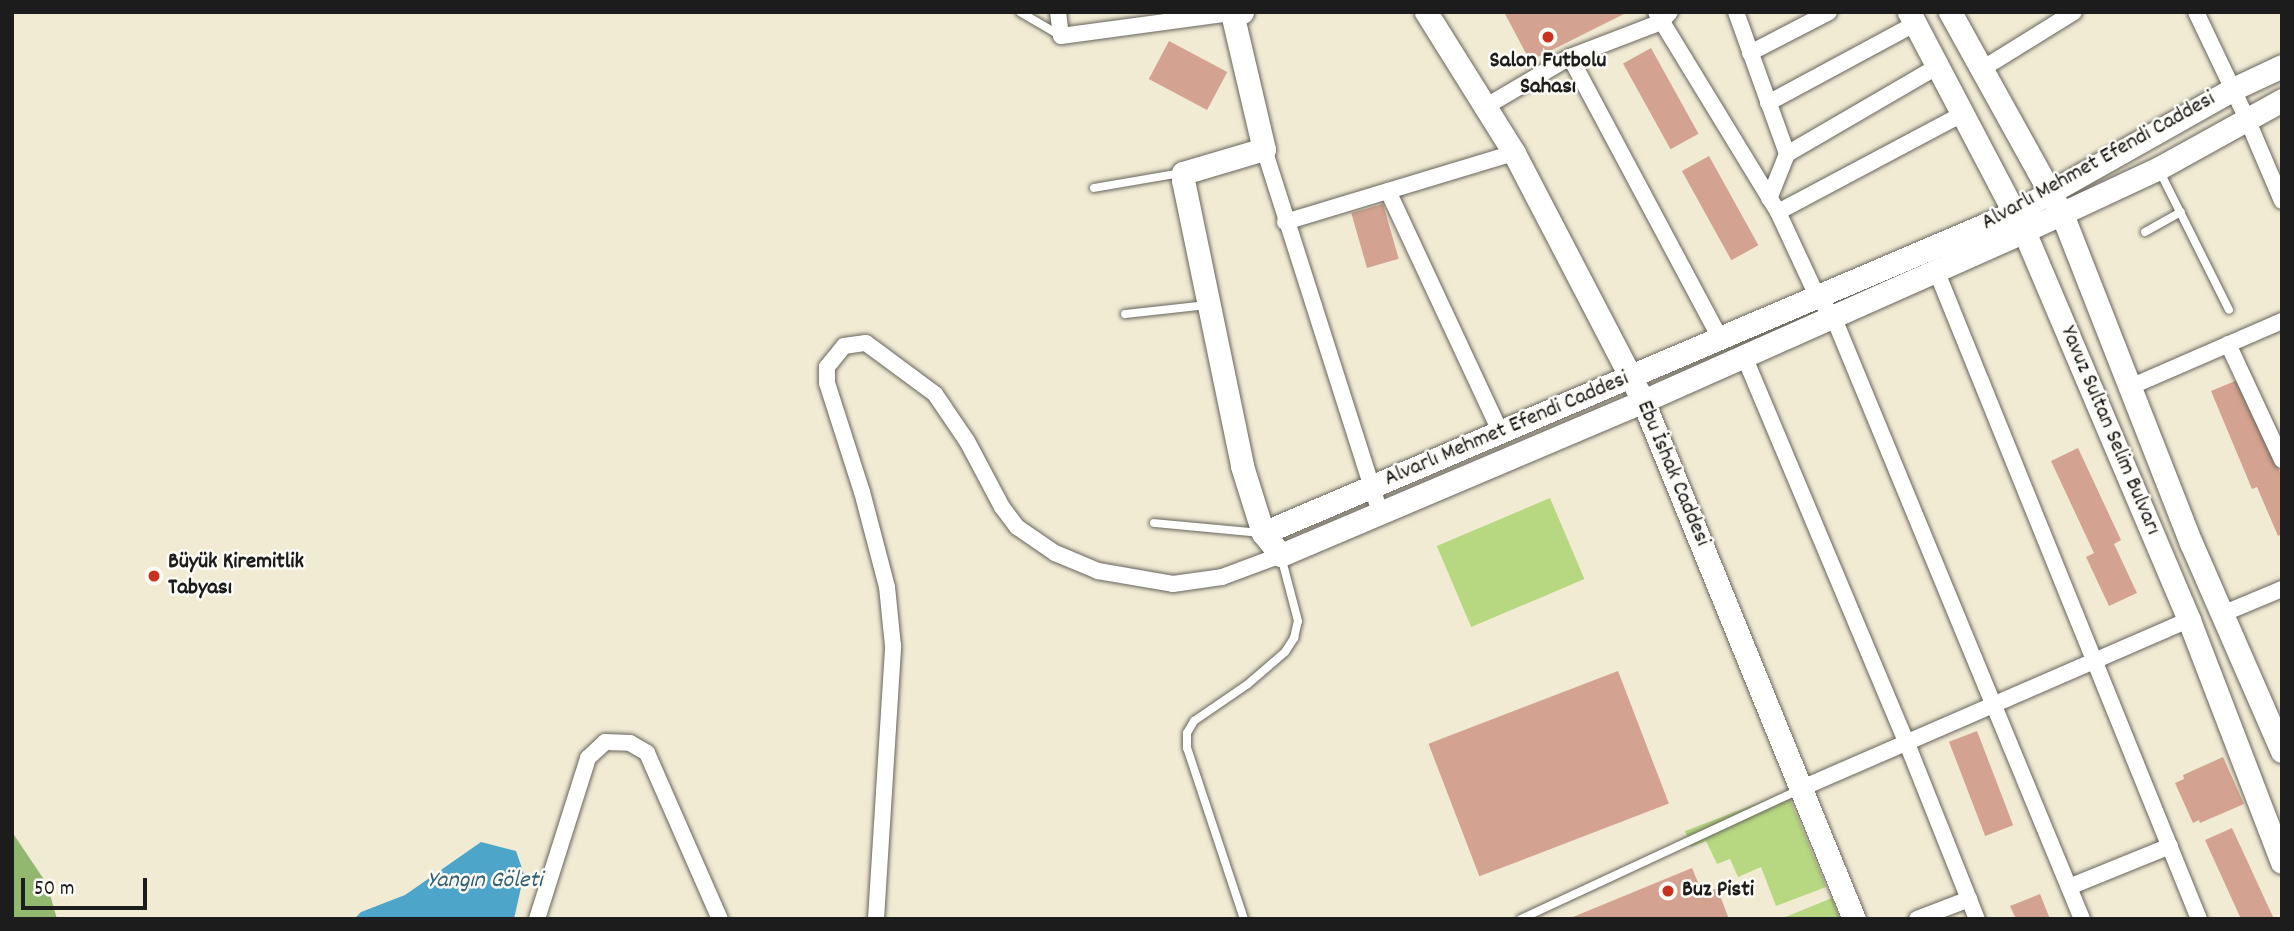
<!DOCTYPE html>
<meta charset="utf-8">
<style>
body{margin:0}
#map{position:relative;width:2294px;height:931px;overflow:hidden;background:#f1ebd4;font-family:Dekko,sans-serif}
div>[style]{position:absolute}
.green>*{inset:0;background:#b7d880;transform-origin:0 0}
.forest>*{inset:0;background:#91b86e}
.water>*{inset:0;background:#4da5ca}
.building>*{inset:0;background:#d4a290;transform-origin:0 0}
.roads{filter:drop-shadow(0 0 2px #67645c) drop-shadow(0 0 2px #67645c)}
.lane>*{height:8px;margin:-4px;padding:0 4px;transform-origin:4px;border-radius:4px;background:#fff}
.street>*{height:16px;margin:-8px;padding:0 8px;transform-origin:8px;border-radius:8px;background:#fff}
.secondary>*{height:23px;margin:-11.5px;padding:0 11.5px;transform-origin:11.5px;border-radius:11.5px;background:#fff}
.dots>*{width:19px;height:19px;translate:-50% -50%;box-sizing:border-box;border:4px solid #fdfcf7;border-radius:50%}
span{translate:-50% -50%;white-space:nowrap;text-align:center;line-height:1.15;-webkit-text-stroke:5px #fdfcf7;paint-order:stroke}
.poi-label{font-size:23px;color:#1c1c1c;font-weight:700}
.left{translate:0 -50%;text-align:left}
.street-label{font-size:23px;color:#1c1c1c}
.water-label{font-size:24px;color:#346073;font-style:italic}
.frame{position:absolute;inset:0;border:14px solid #1c1c1c;pointer-events:none}
.scale{position:absolute;left:21px;top:878px;width:126px;height:32px;box-sizing:border-box;border:4px solid #1c1c1c;border-top:0;padding-left:9px;font-size:21px;line-height:24px;white-space:nowrap;color:#1c1c1c;-webkit-text-stroke:5px #fdfcf7;paint-order:stroke}
</style>
<div id="map">
<div class="green">
<i style="left:1550px;top:498px;width:88px;height:123px;rotate:67deg"></i>
<i style="clip-path:polygon(1787px 792px,1826px 887px,1776px 906px,1761px 867px,1738px 877px,1730px 859px,1717px 864px,1706px 841px,1691px 847px,1685px 831px)"></i>
<i style="clip-path:polygon(1832px 898px,1840px 919px,1783px 919px,1783px 918px)"></i>
</div>
<div class="forest">
<i style="clip-path:polygon(12px 832px,47px 884px,57px 919px,12px 919px)"></i>
</div>
<div class="water">
<i style="clip-path:polygon(481px 842px,516px 851px,524px 874px,514px 919px,354px 919px,361px 912px,405px 895px)"></i>
</div>
<div class="building">
<i style="clip-path:polygon(1504px 12px,1628px 12px,1530px 61px)"></i>
<i style="left:1169px;top:41px;width:66px;height:43px;rotate:28deg"></i>
<i style="left:1651px;top:48px;width:98px;height:32px;rotate:61deg"></i>
<i style="left:1709px;top:156px;width:102px;height:31px;rotate:61deg"></i>
<i style="left:1383px;top:204px;width:57px;height:33px;rotate:74deg"></i>
<i style="clip-path:polygon(2240px 379px,2282px 477px,2282px 534px,2278px 536px,2257px 487px,2252px 489px,2211px 391px)"></i>
<i style="clip-path:polygon(2078px 448px,2121px 540px,2114px 544px,2137px 593px,2109px 606px,2086px 557px,2094px 553px,2051px 461px)"></i>
<i style="left:1618px;top:671px;width:142px;height:203px;rotate:69deg"></i>
<i style="left:1977px;top:731px;width:101px;height:30px;rotate:69deg"></i>
<i style="clip-path:polygon(2223px 757px,2244px 804px,2200px 823px,2199px 820px,2193px 823px,2175px 783px,2184px 779px,2183px 775px)"></i>
<i style="clip-path:polygon(2232px 828px,2274px 919px,2241px 919px,2205px 840px)"></i>
<i style="clip-path:polygon(1692px 868px,1703px 894px,1717px 888px,1729px 919px,1568px 919px)"></i>
<i style="clip-path:polygon(2040px 894px,2050px 919px,2016px 919px,2010px 906px)"></i>
</div>
<div class="roads">
<div class="lane">
<i style="left:1020px;top:12px;width:48px;rotate:30.3deg"></i>
<i style="left:2160px;top:172px;width:154px;rotate:63.4deg"></i>
<i style="left:1094px;top:188px;width:88px;rotate:-9.8deg"></i>
<i style="left:2145px;top:232px;width:41px;rotate:-29.1deg"></i>
<i style="left:1125px;top:314px;width:81px;rotate:-6.3deg"></i>
<i style="left:1154px;top:523px;width:106px;rotate:5.4deg"></i>
<i style="left:1244px;top:919px;width:180px;rotate:-108.4deg"></i>
<i style="left:1187px;top:748px;width:15px;rotate:-90deg"></i>
<i style="left:1187px;top:733px;width:14px;rotate:-60deg"></i>
<i style="left:1194px;top:721px;width:65px;rotate:-34.4deg"></i>
<i style="left:1248px;top:684px;width:49px;rotate:-40.9deg"></i>
<i style="left:1285px;top:652px;width:17px;rotate:-57deg"></i>
<i style="left:1294px;top:638px;width:17px;rotate:-77deg"></i>
<i style="left:1298px;top:621px;width:67px;rotate:-104.7deg"></i>
<i style="left:1521px;top:919px;width:306px;rotate:-24.9deg"></i>
</div>
<div class="street">
<i style="left:1058px;top:12px;width:24px;rotate:83deg"></i>
<i style="left:1061px;top:36px;width:173px;rotate:-7.7deg"></i>
<i style="left:1656px;top:12px;width:234px;rotate:58.6deg"></i>
<i style="left:1778px;top:212px;width:95px;rotate:65.1deg"></i>
<i style="left:1818px;top:298px;width:23px;rotate:50deg"></i>
<i style="left:1833px;top:316px;width:652px;rotate:67.56deg"></i>
<i style="left:1736px;top:12px;width:151px;rotate:70.2deg"></i>
<i style="left:1787px;top:154px;width:48px;rotate:111.8deg"></i>
<i style="left:2196px;top:12px;width:119px;rotate:64.5deg"></i>
<i style="left:2247px;top:119px;width:89px;rotate:66.9deg"></i>
<i style="left:1750px;top:53px;width:89px;rotate:-27.4deg"></i>
<i style="left:1570px;top:57px;width:319px;rotate:61.9deg"></i>
<i style="left:1982px;top:69px;width:108px;rotate:-31.8deg"></i>
<i style="left:1768px;top:103px;width:167px;rotate:-28.3deg"></i>
<i style="left:1485px;top:107px;width:99px;rotate:-30.5deg"></i>
<i style="left:1570px;top:57px;width:97px;rotate:-21deg"></i>
<i style="left:1661px;top:22px;width:13px;rotate:-48deg"></i>
<i style="left:1264px;top:149px;width:382px;rotate:72.3deg"></i>
<i style="left:1787px;top:154px;width:175px;rotate:-30.2deg"></i>
<i style="left:1388px;top:191px;width:267px;rotate:65deg"></i>
<i style="left:1778px;top:212px;width:211px;rotate:-28deg"></i>
<i style="left:1285px;top:222px;width:239px;rotate:-16.8deg"></i>
<i style="left:1936px;top:270px;width:700px;rotate:67.94deg"></i>
<i style="left:2228px;top:344px;width:128px;rotate:65deg"></i>
<i style="left:1744px;top:356px;width:418px;rotate:67.2deg"></i>
<i style="left:1906px;top:741px;width:192px;rotate:68.3deg"></i>
<i style="left:2130px;top:387px;width:166px;rotate:-23.5deg"></i>
<i style="left:2222px;top:614px;width:65px;rotate:-22.6deg"></i>
<i style="left:1802px;top:788px;width:422px;rotate:-23.5deg"></i>
<i style="left:2069px;top:887px;width:109px;rotate:-22.1deg"></i>
<i style="left:537px;top:919px;width:169px;rotate:-72.4deg"></i>
<i style="left:588px;top:758px;width:23px;rotate:-43deg"></i>
<i style="left:605px;top:742px;width:25px;rotate:2deg"></i>
<i style="left:630px;top:743px;width:20px;rotate:30deg"></i>
<i style="left:647px;top:753px;width:181px;rotate:66.3deg"></i>
<i style="left:876px;top:919px;width:274px;rotate:-86.4deg"></i>
<i style="left:893px;top:646px;width:59px;rotate:-95.8deg"></i>
<i style="left:887px;top:587px;width:98px;rotate:-104.7deg"></i>
<i style="left:862px;top:492px;width:114px;rotate:-107.8deg"></i>
<i style="left:827px;top:383px;width:16px;rotate:-90deg"></i>
<i style="left:827px;top:367px;width:27px;rotate:-51deg"></i>
<i style="left:844px;top:346px;width:22px;rotate:-8deg"></i>
<i style="left:866px;top:343px;width:86px;rotate:36.5deg"></i>
<i style="left:935px;top:394px;width:57px;rotate:55.8deg"></i>
<i style="left:967px;top:441px;width:75px;rotate:62.1deg"></i>
<i style="left:1002px;top:507px;width:25px;rotate:53deg"></i>
<i style="left:1017px;top:527px;width:46px;rotate:34.4deg"></i>
<i style="left:1055px;top:553px;width:47px;rotate:22.7deg"></i>
<i style="left:1098px;top:571px;width:76px;rotate:9.8deg"></i>
<i style="left:1173px;top:584px;width:49px;rotate:-8.1deg"></i>
<i style="left:1222px;top:577px;width:63px;rotate:-20.4deg"></i>
<i style="left:1917px;top:919px;width:56px;rotate:-21deg"></i>
</div>
<div class="secondary">
<i style="left:1242px;top:12px;width:10px;rotate:174deg"></i>
<i style="left:1232px;top:13px;width:140px;rotate:76.8deg"></i>
<i style="left:1264px;top:149px;width:84px;rotate:163.5deg"></i>
<i style="left:1183px;top:173px;width:7px;rotate:90deg"></i>
<i style="left:1183px;top:180px;width:292px;rotate:78.3deg"></i>
<i style="left:1242px;top:466px;width:70px;rotate:72.6deg"></i>
<i style="left:1263px;top:533px;width:28px;rotate:51deg"></i>
<i style="left:1281px;top:555px;width:393px;rotate:-23deg"></i>
<i style="left:1643px;top:401px;width:417px;rotate:-24deg"></i>
<i style="left:2024px;top:231px;width:149px;rotate:-25deg"></i>
<i style="left:2159px;top:168px;width:141px;rotate:-28.9deg"></i>
<i style="left:1426px;top:12px;width:166px;rotate:58deg"></i>
<i style="left:1514px;top:153px;width:280px;rotate:62.5deg"></i>
<i style="left:1643px;top:401px;width:559px;rotate:67.84deg"></i>
<i style="left:1909px;top:12px;width:247px;rotate:62.3deg"></i>
<i style="left:2024px;top:231px;width:423px;rotate:67deg"></i>
<i style="left:2189px;top:620px;width:259px;rotate:69deg"></i>
<i style="left:1950px;top:12px;width:231px;rotate:61deg"></i>
<i style="left:2062px;top:214px;width:353px;rotate:68.6deg"></i>
<i style="left:2191px;top:543px;width:227px;rotate:66.4deg"></i>
<i style="left:1263px;top:533px;width:818px;rotate:-23.12deg"></i>
<i style="left:2015px;top:212px;width:250px;rotate:-29.4deg"></i>
<i style="left:2233px;top:89px;width:54px;rotate:-25.1deg"></i>
</div>
</div>
<div class="dots">
<i style="left:1548px;top:37px;background:#c8321e"></i>
<i style="left:154px;top:576px;background:#c8321e"></i>
<i style="left:1668px;top:891px;background:#c8321e"></i>
</div>
<div class="poi-label">
<span style="left:1548px;top:75px">Salon Futbolu<br>Sahası</span>
<span class="left" style="left:168px;top:576px">Büyük Kiremitlik<br>Tabyası</span>
<span class="left" style="left:1682px;top:891px">Buz Pisti</span>
</div>
<div class="street-label">
<span style="left:2099px;top:162px;rotate:-29deg">Alvarlı Mehmet Efendi Caddesi</span>
<span style="left:1507px;top:430px;rotate:-23deg">Alvarlı Mehmet Efendi Caddesi</span>
<span style="left:2109px;top:431px;rotate:67deg">Yavuz Sultan Selim Bulvarı</span>
<span style="left:1672px;top:474px;rotate:67deg">Ebu İshak Caddesi</span>
</div>
<div class="water-label">
<span style="left:485px;top:882px">Yangın Göleti</span>
</div>
<div class="frame"></div>
<div class="scale">50 m</div>
</div>
